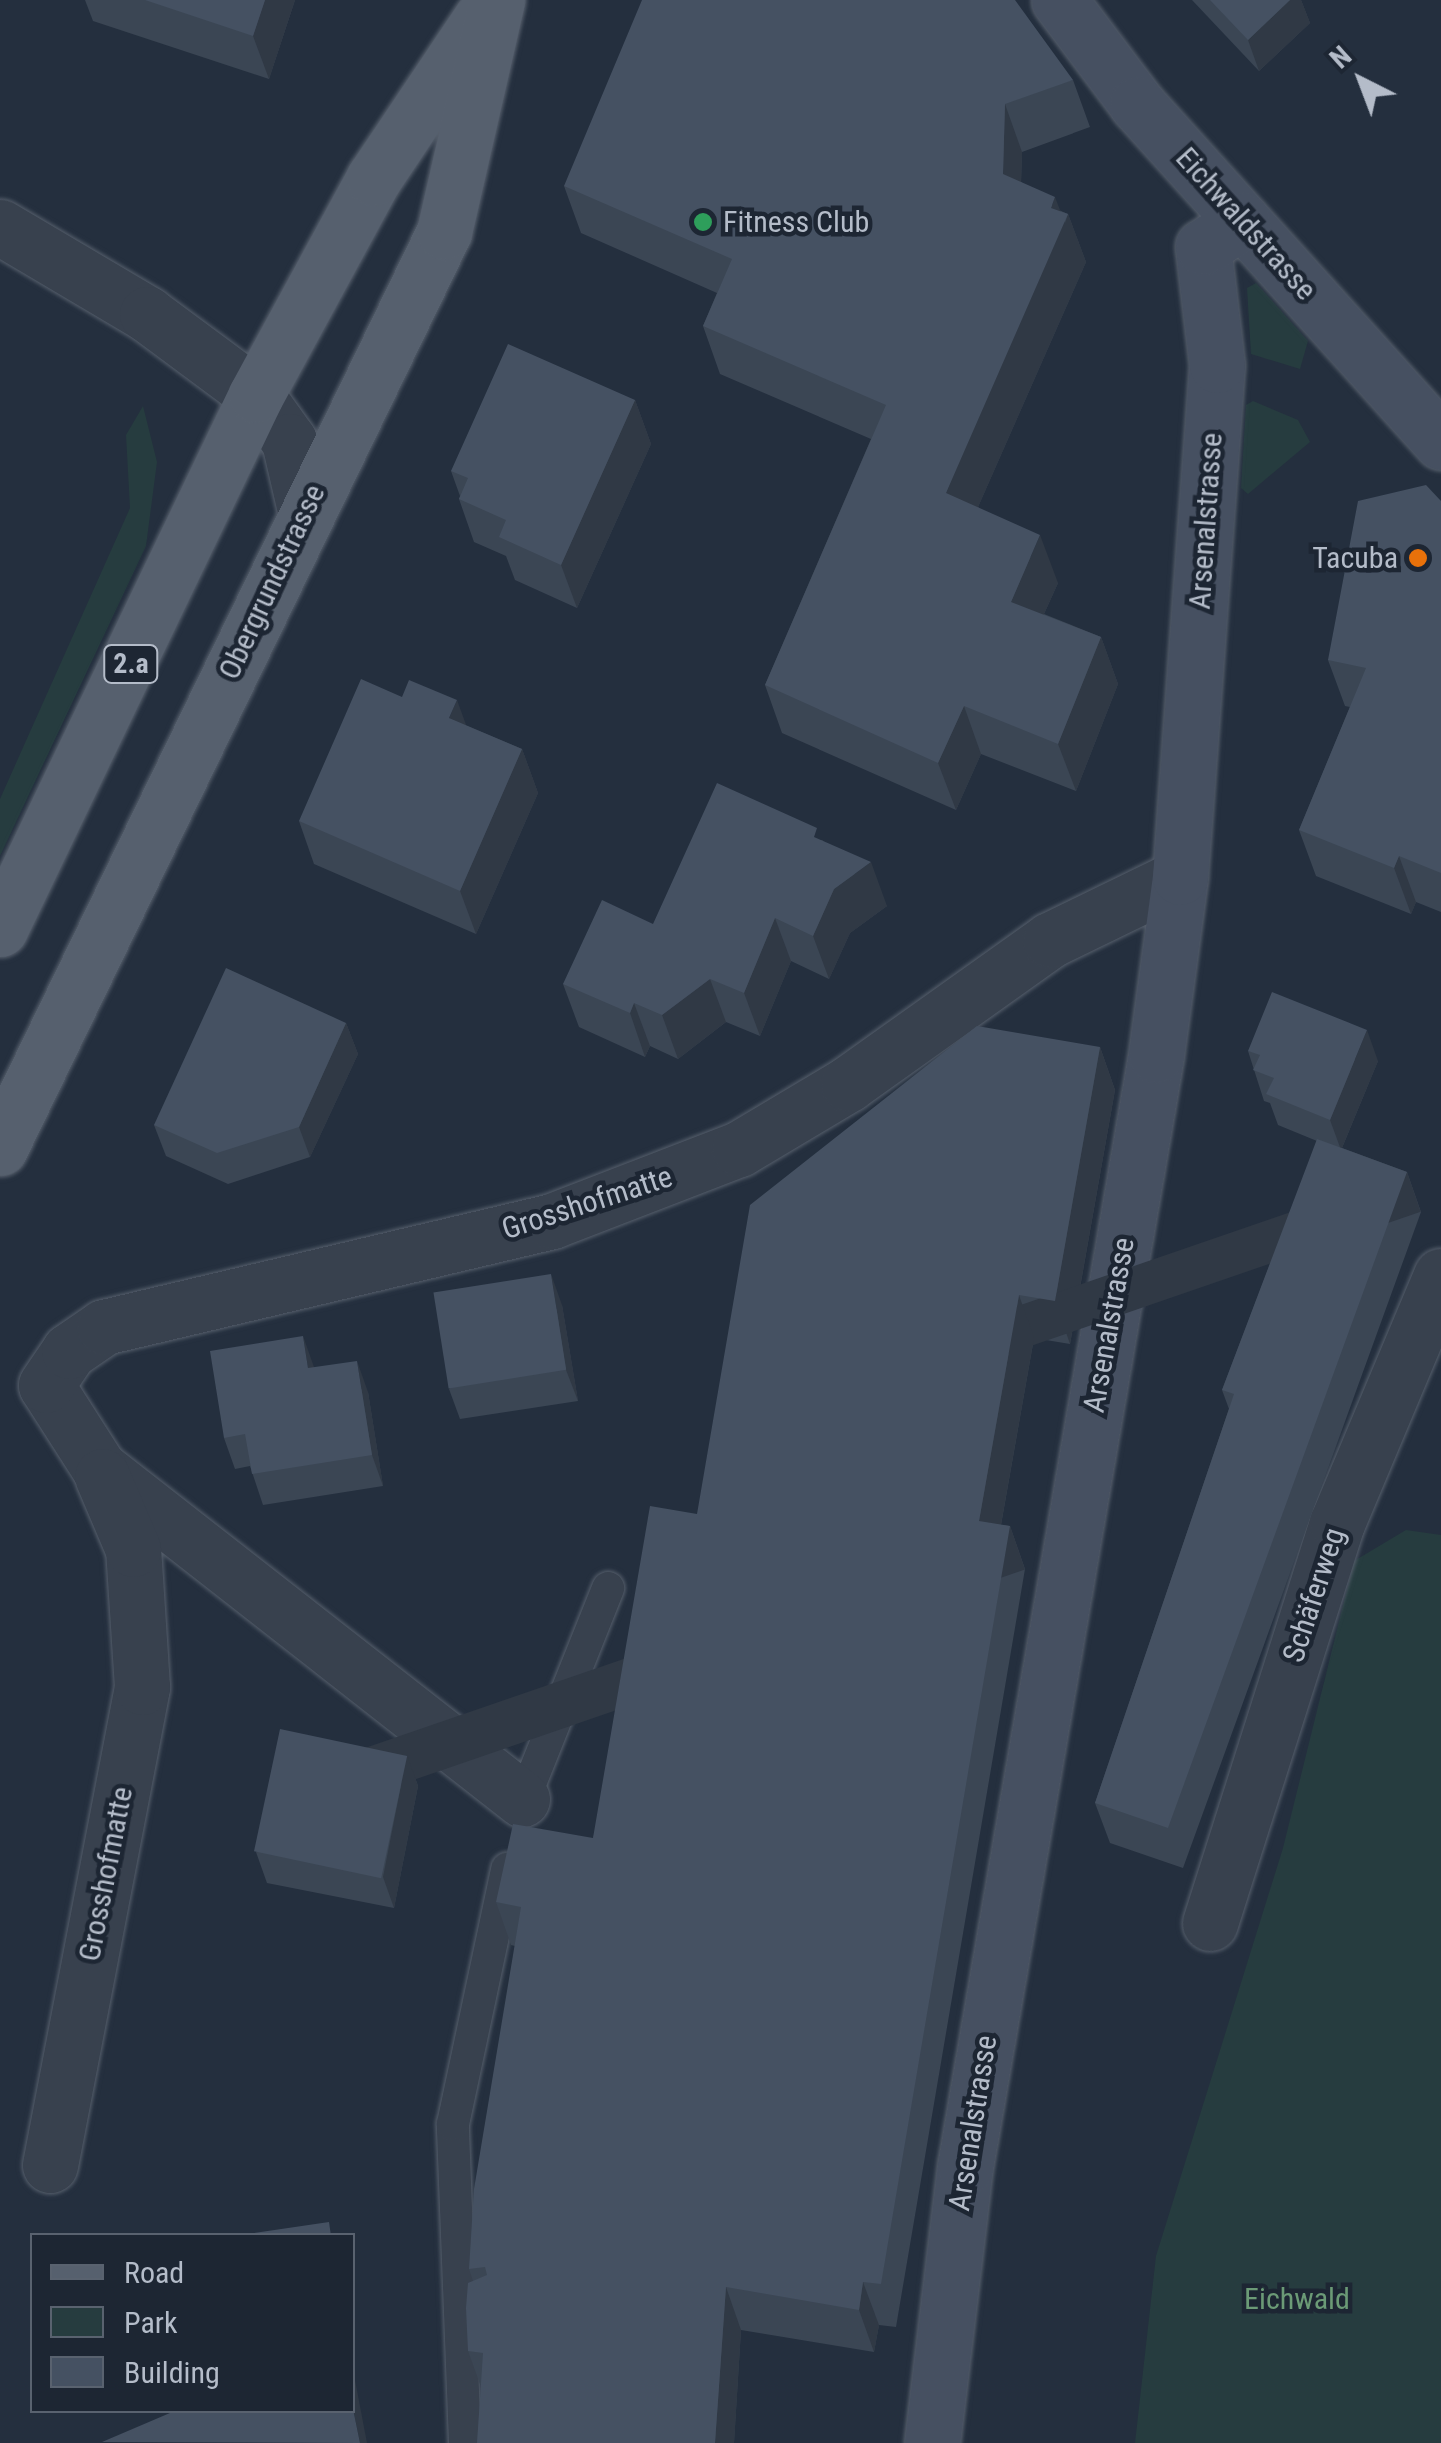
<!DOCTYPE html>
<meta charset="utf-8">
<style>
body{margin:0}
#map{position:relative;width:1441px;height:2443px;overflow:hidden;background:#242f3e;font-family:"Roboto Condensed",sans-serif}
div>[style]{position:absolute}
.green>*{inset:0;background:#263c3f}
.roads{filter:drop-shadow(0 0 2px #565f6c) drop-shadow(0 0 2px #565f6c)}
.lane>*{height:32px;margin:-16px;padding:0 16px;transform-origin:16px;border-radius:16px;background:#38414e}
.street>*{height:55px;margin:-27.5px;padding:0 27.5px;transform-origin:27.5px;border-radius:27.5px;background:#38414e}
.secondary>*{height:55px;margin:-27.5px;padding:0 27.5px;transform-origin:27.5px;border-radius:27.5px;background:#465061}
.primary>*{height:55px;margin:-27.5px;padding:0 27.5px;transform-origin:27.5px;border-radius:27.5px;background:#56606e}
.wall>*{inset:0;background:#3b4654}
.shaded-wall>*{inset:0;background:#303945;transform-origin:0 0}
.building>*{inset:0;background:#455162;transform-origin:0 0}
.dots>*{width:28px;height:28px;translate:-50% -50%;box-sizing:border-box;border:5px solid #1d2633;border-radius:50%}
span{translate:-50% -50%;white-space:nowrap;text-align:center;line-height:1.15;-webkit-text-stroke:9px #1d2633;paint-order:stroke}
.shield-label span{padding:2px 8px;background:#1d2633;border:2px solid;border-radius:8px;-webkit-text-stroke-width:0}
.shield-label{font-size:28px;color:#b4bcc9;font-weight:700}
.poi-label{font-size:30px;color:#b4bcc9}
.left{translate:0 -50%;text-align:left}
.right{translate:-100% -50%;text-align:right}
.street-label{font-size:30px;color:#b4bcc9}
.park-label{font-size:30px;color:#6b9a76}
.legend{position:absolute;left:30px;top:2233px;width:325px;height:180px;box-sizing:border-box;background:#1d2633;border:2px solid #59626f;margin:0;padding:12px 18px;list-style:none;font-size:30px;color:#b4bcc9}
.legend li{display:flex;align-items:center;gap:20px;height:50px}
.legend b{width:50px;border:2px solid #59626f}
.north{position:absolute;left:1311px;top:30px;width:100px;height:100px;-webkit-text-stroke:8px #1d2633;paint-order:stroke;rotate:318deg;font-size:28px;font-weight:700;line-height:40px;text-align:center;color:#b4bcc9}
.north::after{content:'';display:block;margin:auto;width:35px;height:45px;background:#b4bcc9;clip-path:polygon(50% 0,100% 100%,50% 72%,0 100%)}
</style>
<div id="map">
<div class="green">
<i style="clip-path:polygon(1256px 283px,1308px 341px,1300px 369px,1251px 354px,1247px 288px)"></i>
<i style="clip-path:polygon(1253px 401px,1298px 420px,1310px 442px,1248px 494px,1241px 488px,1246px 405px)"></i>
<i style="clip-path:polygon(143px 406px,157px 462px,146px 546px,0 856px,0 799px,130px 508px,126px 435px)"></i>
<i style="clip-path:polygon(1406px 1530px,1441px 1535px,1441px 2443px,1135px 2443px,1156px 2256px,1283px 1848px,1354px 1561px)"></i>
</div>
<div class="roads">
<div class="lane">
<i style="left:519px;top:1811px;width:240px;rotate:-68.2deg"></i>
<i style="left:465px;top:2443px;width:319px;rotate:-92.2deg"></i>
<i style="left:453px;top:2124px;width:261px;rotate:-78deg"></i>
</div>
<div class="street">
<i style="left:0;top:227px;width:171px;rotate:30.6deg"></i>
<i style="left:147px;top:314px;width:136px;rotate:36.6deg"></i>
<i style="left:256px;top:395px;width:57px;rotate:54.3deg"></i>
<i style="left:289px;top:441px;width:71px;rotate:76.9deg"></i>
<i style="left:522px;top:1799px;width:537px;rotate:-141.96deg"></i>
<i style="left:99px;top:1468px;width:98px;rotate:-122.6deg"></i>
<i style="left:46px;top:1385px;width:41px;rotate:-55.9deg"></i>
<i style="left:69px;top:1351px;width:42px;rotate:-34.4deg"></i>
<i style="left:104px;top:1327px;width:460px;rotate:-13.3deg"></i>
<i style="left:552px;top:1221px;width:200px;rotate:-21.1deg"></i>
<i style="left:739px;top:1149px;width:127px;rotate:-30.8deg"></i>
<i style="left:848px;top:1084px;width:248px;rotate:-35.5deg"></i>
<i style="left:1050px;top:940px;width:144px;rotate:-25.9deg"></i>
<i style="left:1210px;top:1923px;width:420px;rotate:-72.4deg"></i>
<i style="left:1337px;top:1523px;width:268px;rotate:-67.2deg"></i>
<i style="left:50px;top:2165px;width:487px;rotate:-79.1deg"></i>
<i style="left:142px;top:1687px;width:138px;rotate:-93.7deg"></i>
<i style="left:133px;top:1549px;width:79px;rotate:-113deg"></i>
</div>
<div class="secondary">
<i style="left:1059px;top:0;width:130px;rotate:53.1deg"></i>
<i style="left:1137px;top:104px;width:455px;rotate:48deg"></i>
<i style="left:932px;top:2443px;width:278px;rotate:-83.2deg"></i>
<i style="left:965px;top:2167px;width:1128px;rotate:-80.25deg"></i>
<i style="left:1156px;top:1055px;width:180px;rotate:-82.3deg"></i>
<i style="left:1180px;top:877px;width:513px;rotate:-85.87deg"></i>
<i style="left:1217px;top:365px;width:119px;rotate:-96.8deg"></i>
<i style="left:1203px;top:247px;width:47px;rotate:-33.7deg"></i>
</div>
<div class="primary">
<i style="left:0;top:929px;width:592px;rotate:-64.39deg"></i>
<i style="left:256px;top:395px;width:247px;rotate:-61.5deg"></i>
<i style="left:374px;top:178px;width:192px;rotate:-56.2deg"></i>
<i style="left:0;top:1148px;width:1018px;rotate:-64.14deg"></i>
<i style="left:444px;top:232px;width:238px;rotate:-77.1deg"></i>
</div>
</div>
<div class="wall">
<i style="clip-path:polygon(85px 0,295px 0,269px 79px,93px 21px)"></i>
<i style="clip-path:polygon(1192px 0,1301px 0,1310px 23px,1259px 71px)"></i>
<i style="clip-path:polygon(1073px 80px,1090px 127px,1022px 152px,1021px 182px,1061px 211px,1068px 214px,1086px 262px,978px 507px,1058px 583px,1044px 614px,1101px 637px,1118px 684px,1076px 791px,981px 754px,956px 810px,782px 733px,765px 685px,871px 439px,720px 374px,703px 326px,717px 293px,581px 233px,564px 186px)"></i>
<i style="clip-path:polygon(635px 400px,651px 444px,577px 608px,515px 580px,506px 556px,474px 542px,459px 499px,460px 496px,451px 471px)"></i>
<i style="clip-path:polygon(1441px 501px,1441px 912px,1416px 902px,1411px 914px,1316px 876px,1299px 830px,1350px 707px,1345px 706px,1328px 660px)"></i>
<i style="clip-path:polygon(467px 726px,522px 749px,538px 793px,476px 934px,314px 864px,299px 821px)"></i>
<i style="clip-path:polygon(822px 840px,887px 906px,850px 933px,829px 979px,791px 961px,760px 1036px,726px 1022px,678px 1059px,650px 1046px,645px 1057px,579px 1027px,563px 984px,653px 924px)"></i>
<i style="clip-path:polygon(346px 1023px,358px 1054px,310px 1157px,228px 1184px,166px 1156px,154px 1125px)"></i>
<i style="clip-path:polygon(1100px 1047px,1115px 1090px,1070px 1344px,1034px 1338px,1001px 1525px,1010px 1526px,1025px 1569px,896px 2327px,879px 2325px,874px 2352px,741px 2330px,734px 2443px,477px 2443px,481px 2387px,468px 2351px,473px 2281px,469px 2269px,515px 1946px,511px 1945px,496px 1902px,593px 1838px,697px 1514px)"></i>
<i style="clip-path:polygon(1248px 1051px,1378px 1061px,1342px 1148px,1407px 1172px,1421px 1212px,1183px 1868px,1110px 1843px,1095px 1803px,1229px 1409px,1222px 1390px,1317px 1141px,1278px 1125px,1270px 1103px,1264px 1101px)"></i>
<i style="clip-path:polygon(562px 1305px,578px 1401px,460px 1419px,449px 1389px)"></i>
<i style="clip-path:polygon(314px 1368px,368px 1392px,383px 1486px,263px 1505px,250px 1466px,235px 1469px,224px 1438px)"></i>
<i style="clip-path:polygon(407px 1755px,418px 1786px,394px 1908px,267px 1883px,256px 1852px)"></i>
</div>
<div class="shaded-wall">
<i style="clip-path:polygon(265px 0,295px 0,269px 79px,253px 36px)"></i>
<i style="clip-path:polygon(1290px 0,1301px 0,1310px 23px,1259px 71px,1248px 40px)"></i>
<i style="clip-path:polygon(1005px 104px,1022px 152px,1020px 221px,1003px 174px)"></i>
<i style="clip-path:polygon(1055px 197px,1065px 223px,1068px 214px,1086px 262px,963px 541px,946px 493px)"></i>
<i style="clip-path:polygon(635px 400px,651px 444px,577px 608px,561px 565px)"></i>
<i style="clip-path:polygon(1040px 535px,1058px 583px,1028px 649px,1011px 602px)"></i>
<i style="clip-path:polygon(1101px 637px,1118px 684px,1076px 791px,1058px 744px)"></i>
<i style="clip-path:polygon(457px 700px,473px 744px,449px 718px)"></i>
<i style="clip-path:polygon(964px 706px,981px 754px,956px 810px,938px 763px)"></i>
<i style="clip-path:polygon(522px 749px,538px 793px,476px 934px,460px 891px)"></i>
<i style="clip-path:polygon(1399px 856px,1416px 902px,1411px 914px,1394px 868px)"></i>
<i style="clip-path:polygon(871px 862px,887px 906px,850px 933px,829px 979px,813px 936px,834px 889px)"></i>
<i style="clip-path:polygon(775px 918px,791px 961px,760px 1036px,744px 993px)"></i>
<i style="clip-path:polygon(710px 979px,726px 1022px,678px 1059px,662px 1015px)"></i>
<i style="clip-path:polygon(634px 1003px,650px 1046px,645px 1057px,630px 1013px)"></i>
<i style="clip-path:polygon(346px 1023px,358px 1054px,310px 1157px,299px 1127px)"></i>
<i style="clip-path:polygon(1367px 1030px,1378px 1061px,1341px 1150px,1330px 1120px)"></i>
<i style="clip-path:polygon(1100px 1047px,1115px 1090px,1070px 1344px,1055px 1301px)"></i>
<i style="left:1407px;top:1172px;width:42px;height:698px;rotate:71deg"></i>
<i style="clip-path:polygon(551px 1274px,562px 1305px,578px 1401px,566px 1370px)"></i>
<i style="clip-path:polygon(1019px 1295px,1034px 1338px,994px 1564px,979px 1521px)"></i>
<i style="clip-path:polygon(303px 1336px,314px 1367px,319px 1399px,308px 1368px)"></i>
<i style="clip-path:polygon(357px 1361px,368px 1392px,383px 1486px,372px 1455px)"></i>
<i style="left:1010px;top:1526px;width:46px;height:769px;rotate:71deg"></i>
<i style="clip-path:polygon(407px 1755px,418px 1786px,394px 1908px,383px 1877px)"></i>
<i style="clip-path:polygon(863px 2282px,879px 2325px,874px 2352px,859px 2310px)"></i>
<i style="clip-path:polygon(726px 2287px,741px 2330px,734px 2443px,715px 2443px)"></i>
<i style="clip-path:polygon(352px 2374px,355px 2380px,367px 2443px,360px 2443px,352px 2404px)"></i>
</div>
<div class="building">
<i style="clip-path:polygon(145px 0,265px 0,253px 36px)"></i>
<i style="clip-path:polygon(642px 0,1015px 0,1073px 80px,1005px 104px,1003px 174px,1055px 197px,1051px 208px,1068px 214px,946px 493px,1040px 535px,1011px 602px,1101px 637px,1058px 744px,964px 706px,938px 763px,765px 685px,886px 405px,703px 326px,732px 259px,564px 186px)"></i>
<i style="clip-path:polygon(1210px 0,1290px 0,1248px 40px)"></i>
<i style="clip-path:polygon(508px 344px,635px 400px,561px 565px,499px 537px,506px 520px,459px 499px,468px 478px,451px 471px)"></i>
<i style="clip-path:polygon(1426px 485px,1441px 501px,1441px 873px,1399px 856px,1394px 868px,1299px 830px,1366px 668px,1328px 660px,1358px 501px)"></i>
<i style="clip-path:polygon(361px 679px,402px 697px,409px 680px,457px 700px,449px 718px,522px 749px,460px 891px,299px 821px)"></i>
<i style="clip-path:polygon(717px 783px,817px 828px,814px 837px,871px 862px,834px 889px,813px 936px,775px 918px,744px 993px,710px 979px,662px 1015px,634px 1003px,630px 1013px,563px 984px,602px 900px,653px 924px)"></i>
<i style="clip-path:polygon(226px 968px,346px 1023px,299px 1127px,217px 1153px,154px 1125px)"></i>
<i style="clip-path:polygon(1272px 992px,1367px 1030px,1330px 1120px,1266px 1094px,1274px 1078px,1253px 1070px,1260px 1055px,1248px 1051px)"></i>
<i style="clip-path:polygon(977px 1026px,1100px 1047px,1055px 1301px,1019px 1295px,979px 1521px,1010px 1526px,881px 2284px,863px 2282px,859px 2310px,726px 2287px,715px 2443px,477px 2443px,483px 2353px,468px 2351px,466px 2308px,468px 2283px,487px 2275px,485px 2267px,469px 2269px,474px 2189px,521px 1907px,496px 1902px,513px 1824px,593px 1838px,650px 1506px,697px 1514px,750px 1205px)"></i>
<i style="clip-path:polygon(1317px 1139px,1407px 1172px,1168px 1828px,1095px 1803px,1234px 1394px,1222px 1390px)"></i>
<i style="left:551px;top:1274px;width:97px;height:119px;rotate:81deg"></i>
<i style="clip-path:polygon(303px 1336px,308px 1368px,357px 1361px,372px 1455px,252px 1474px,245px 1434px,224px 1438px,210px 1351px)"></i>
<i style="left:280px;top:1729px;width:130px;height:125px;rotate:12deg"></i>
<i style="clip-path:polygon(329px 2222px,331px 2236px,233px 2236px)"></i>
<i style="clip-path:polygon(352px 2404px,360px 2443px,102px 2442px,177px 2410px,352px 2410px)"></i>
</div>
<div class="dots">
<i style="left:703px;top:222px;background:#2e9e5b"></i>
<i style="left:1418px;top:558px;background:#e8710a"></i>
</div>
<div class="shield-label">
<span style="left:131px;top:664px">2.a</span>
</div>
<div class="poi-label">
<span class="left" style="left:723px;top:222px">Fitness Club</span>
<span class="right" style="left:1398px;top:558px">Tacuba</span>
</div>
<div class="street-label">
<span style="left:1246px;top:224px;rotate:48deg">Eichwaldstrasse</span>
<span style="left:1206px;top:521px;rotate:-86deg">Arsenalstrasse</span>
<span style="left:272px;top:582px;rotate:-65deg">Obergrundstrasse</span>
<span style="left:587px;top:1203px;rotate:-18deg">Grosshofmatte</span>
<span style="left:1109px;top:1325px;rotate:-80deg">Arsenalstrasse</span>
<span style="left:1314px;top:1595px;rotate:-72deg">Schäferweg</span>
<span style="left:106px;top:1874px;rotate:-79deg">Grosshofmatte</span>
<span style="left:973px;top:2123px;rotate:-81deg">Arsenalstrasse</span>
</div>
<div class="park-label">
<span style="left:1297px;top:2299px">Eichwald</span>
</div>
<ul class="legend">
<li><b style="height:12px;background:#56606e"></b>Road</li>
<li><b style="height:28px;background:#263c3f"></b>Park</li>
<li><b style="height:28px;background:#455162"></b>Building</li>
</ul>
<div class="north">N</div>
</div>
